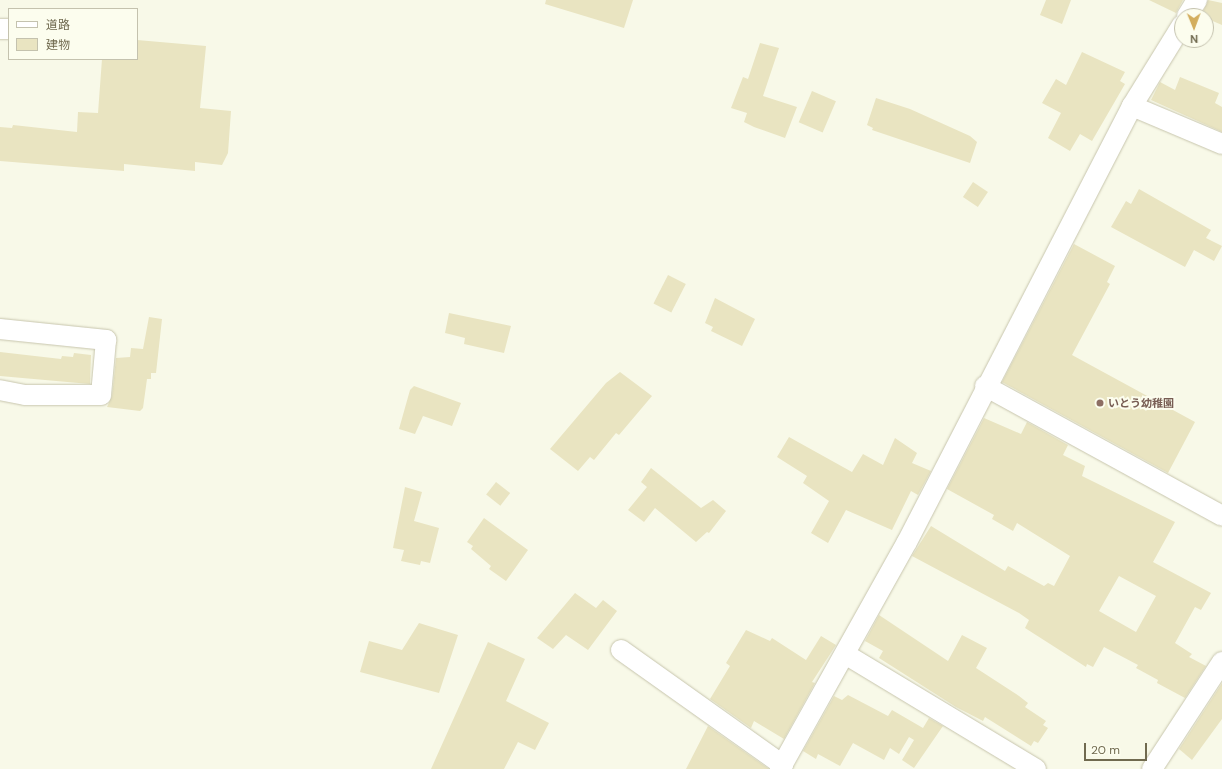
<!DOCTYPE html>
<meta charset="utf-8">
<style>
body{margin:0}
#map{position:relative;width:1222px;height:769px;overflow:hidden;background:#f8f9e8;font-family:"DM Sans","Noto Sans JP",sans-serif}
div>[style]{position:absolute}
.building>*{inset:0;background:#e9e4c1;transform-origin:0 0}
.roads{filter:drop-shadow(0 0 1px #c7c5ad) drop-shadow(0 0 1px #c7c5ad)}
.street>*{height:20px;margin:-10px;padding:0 10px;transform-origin:10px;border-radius:10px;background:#fff}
.dots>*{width:11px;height:11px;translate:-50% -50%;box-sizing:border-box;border:2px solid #fcfdee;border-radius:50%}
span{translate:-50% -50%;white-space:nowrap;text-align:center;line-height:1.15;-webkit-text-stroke:4px #fcfdee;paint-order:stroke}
.education-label{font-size:11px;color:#785e54;font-weight:700}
.left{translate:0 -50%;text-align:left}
.legend{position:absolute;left:8px;top:8px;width:130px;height:52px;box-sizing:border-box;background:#fcfdee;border:1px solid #c4c2ae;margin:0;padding:5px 7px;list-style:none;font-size:12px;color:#706a4f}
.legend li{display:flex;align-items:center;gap:8px;height:20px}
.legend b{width:20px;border:1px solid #c4c2ae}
.north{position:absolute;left:1174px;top:8px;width:40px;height:40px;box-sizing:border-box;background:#fcfdee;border:1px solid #c4c2ae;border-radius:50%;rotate:179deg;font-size:11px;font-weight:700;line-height:16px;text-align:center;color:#706a4f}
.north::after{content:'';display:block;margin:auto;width:14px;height:18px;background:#d3ae5e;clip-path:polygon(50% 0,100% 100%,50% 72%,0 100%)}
.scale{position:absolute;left:1084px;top:743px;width:63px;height:18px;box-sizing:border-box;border:2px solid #706a4f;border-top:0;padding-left:5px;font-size:12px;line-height:14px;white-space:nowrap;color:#706a4f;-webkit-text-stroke:3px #fcfdee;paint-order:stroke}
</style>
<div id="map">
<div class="building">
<i style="clip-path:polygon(546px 0,633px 0,624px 28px,545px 4px)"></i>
<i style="clip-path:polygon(1046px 0,1071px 0,1062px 24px,1040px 15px)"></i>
<i style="clip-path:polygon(1149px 0,1183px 0,1176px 13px)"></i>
<i style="clip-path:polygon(1208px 0,1222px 3px,1222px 25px,1201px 16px)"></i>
<i style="clip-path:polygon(137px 40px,206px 46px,200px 108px,231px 111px,228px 153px,222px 165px,195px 162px,195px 171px,124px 164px,124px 171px,0 161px,0 127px,12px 128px,13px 125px,77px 132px,78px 112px,98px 113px,102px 59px,137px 59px)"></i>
<i style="clip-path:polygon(760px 43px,779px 48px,763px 96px,797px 107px,785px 138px,754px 127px,744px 122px,747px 113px,731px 108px,743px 77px,748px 79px)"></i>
<i style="clip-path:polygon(1082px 52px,1125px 72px,1120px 81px,1125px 84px,1092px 141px,1080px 134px,1070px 151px,1048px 138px,1061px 113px,1042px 103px,1056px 79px,1066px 85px)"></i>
<i style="clip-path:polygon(1180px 77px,1219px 93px,1215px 103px,1222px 107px,1222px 132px,1151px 100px,1160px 82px,1175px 90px)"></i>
<i style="left:812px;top:91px;width:26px;height:34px;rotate:23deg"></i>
<i style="clip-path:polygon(876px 98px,910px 109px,970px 136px,977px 142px,970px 163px,872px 130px,873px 128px,867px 125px)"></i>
<i style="left:973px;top:182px;width:18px;height:18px;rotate:34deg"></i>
<i style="clip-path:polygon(1139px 189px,1211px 230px,1206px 238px,1222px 246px,1214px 261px,1194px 250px,1185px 267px,1111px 227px,1126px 201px,1131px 204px)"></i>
<i style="clip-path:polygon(1074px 244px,1115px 266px,1107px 282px,1110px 284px,1072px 355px,1195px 422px,1168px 473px,1002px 382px)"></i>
<i style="left:668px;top:275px;width:20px;height:32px;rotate:27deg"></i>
<i style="clip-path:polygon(715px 298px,755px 319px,742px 346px,711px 331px,713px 327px,705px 323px)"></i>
<i style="clip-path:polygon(449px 313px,511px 326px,504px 353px,464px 344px,465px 338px,445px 333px)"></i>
<i style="clip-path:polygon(149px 317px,162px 319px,156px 373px,151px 373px,151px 379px,147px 379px,143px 408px,140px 411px,107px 407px,112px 396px,116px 358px,130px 357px,131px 348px,143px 349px)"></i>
<i style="clip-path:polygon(0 352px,61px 359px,62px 356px,73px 357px,74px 353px,91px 355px,90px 384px,0 376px)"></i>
<i style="clip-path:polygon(620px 372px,652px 396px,619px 435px,616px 433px,594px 460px,590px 457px,578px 471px,550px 449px,606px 383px)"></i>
<i style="clip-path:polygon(414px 386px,461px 403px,452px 426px,423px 416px,415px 434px,399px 429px,410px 390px)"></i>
<i style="clip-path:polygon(evenodd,984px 418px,1021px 434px,1027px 422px,1068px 445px,1063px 455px,1085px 466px,1082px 476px,1175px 522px,1153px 562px,1211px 593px,1201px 610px,1195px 607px,1175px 643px,1192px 654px,1189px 657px,1206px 666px,1185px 698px,1157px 683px,1158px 680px,1136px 668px,1138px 665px,1104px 647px,1093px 667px,1087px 664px,1086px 667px,1025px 628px,1029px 620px,1019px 613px,912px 556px,931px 526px,1005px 571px,1008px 566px,1044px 586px,1048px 583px,1054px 586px,1070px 556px,1017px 523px,1013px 531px,992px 519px,994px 515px,947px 489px,984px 418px,1119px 576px,1156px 596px,1136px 632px,1099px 611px,1119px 576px)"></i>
<i style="clip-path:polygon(789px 437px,852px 472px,863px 454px,883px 465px,895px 438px,917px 453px,912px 463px,931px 471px,918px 495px,911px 491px,892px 530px,846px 510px,828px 543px,811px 533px,829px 501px,803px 483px,807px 476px,777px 457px)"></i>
<i style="clip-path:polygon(651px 468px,701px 508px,713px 500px,726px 511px,709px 533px,707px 532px,696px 542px,655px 508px,644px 522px,628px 510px,647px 487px,641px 482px)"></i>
<i style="left:496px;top:482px;width:18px;height:16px;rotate:38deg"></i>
<i style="clip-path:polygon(405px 487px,422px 492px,414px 521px,439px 528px,430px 563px,421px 561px,420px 565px,401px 561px,404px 550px,393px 548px)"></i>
<i style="clip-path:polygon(484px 518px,528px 550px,506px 581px,489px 569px,491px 566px,471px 549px,473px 546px,467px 542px)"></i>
<i style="clip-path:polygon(575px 593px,596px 608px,603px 600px,617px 611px,588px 650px,566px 635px,553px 649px,537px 638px)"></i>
<i style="clip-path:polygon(879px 615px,948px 661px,962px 635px,987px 648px,976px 668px,1019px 696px,1028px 703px,1025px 707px,1046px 721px,1043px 725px,1048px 728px,1038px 743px,1034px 741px,1031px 746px,985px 717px,983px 721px,956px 707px,879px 658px,883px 651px,865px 641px)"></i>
<i style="clip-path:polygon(419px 623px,458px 635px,439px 693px,360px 672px,369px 641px,402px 650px)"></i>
<i style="clip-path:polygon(746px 630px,770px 641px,772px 638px,806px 660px,821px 636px,836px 645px,812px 682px,815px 683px,784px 739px,754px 721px,751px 728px,710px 699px,730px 666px,726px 663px)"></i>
<i style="clip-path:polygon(488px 642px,525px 659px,506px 701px,549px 723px,535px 750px,518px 742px,504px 769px,431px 769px)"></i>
<i style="clip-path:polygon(1222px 683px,1222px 719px,1192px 760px,1179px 749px)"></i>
<i style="clip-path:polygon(848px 695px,888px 716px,892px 710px,923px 728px,929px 718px,943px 726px,914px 768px,902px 760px,914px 740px,909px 737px,899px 754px,890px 748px,884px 760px,853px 743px,840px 766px,818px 754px,816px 759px,803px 751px,834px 696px,842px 700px)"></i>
<i style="clip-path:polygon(708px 726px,742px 750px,769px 769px,686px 769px)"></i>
</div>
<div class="roads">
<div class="street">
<i style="left:1187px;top:16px;width:19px;rotate:-58deg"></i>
<i style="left:0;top:29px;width:9px"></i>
<i style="left:1132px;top:106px;width:98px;rotate:22.9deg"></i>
<i style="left:0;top:329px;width:107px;rotate:5.9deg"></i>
<i style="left:106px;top:340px;width:55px;rotate:95.2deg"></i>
<i style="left:101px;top:395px;width:76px;rotate:180deg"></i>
<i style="left:25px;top:395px;width:25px;rotate:-169deg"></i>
<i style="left:985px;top:386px;width:270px;rotate:28.7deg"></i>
<i style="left:621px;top:650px;width:199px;rotate:35.4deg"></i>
<i style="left:845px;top:654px;width:223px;rotate:31.1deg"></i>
<i style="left:780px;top:769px;width:260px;rotate:-60.8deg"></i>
<i style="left:907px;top:542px;width:491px;rotate:-62.7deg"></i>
<i style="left:1132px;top:106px;width:95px;rotate:-58.3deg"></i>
<i style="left:1152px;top:769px;width:128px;rotate:-56.8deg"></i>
</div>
</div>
<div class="dots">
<i style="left:1100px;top:403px;background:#8d6e63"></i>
</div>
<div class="education-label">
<span class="left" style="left:1108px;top:403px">いとう幼稚園</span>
</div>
<ul class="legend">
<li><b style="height:5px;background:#fff"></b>道路</li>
<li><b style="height:11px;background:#e9e4c1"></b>建物</li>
</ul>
<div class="north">N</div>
<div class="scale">20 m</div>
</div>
